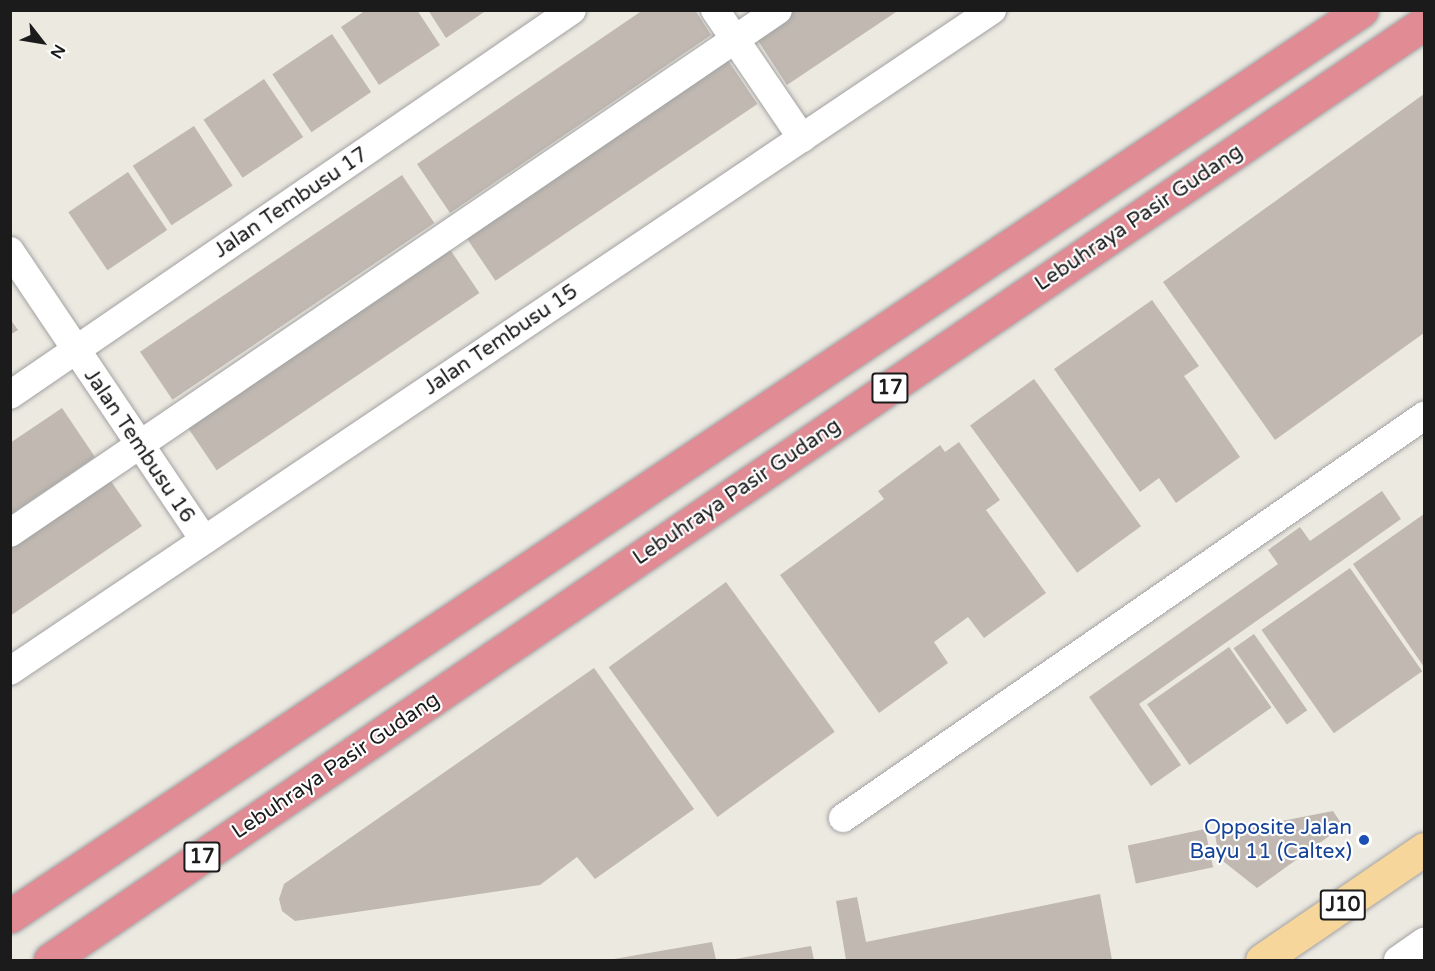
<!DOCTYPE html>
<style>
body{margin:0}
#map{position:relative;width:1435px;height:971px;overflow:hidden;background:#ece9e1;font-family:"Varela Round",sans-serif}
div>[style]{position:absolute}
.building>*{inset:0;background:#c0b8b1;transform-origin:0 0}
.roads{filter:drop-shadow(0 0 2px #a2a2a2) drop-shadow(0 0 2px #a2a2a2)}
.minor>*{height:28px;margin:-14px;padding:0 14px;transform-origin:14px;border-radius:14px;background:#fff}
.major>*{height:33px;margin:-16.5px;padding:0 16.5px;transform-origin:16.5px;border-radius:16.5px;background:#f7d69b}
.highway>*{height:33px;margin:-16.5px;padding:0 16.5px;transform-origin:16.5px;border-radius:16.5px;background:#e18b94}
.dots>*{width:16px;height:16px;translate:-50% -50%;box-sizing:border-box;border:3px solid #fff;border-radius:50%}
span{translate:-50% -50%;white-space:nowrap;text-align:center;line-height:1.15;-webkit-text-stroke:4.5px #fff;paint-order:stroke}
.shield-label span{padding:2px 4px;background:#fff;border:2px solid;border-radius:4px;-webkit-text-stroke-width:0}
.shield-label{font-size:20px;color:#1b1b1b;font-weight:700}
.street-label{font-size:21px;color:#1b1b1b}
.transit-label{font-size:21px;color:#164399}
.right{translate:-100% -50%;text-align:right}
.frame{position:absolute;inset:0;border:12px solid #1b1b1b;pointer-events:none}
.north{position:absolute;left:12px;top:12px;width:60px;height:60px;-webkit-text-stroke:4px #fff;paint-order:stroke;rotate:121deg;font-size:16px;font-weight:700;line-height:24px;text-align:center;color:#1b1b1b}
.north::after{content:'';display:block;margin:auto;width:21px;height:27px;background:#1b1b1b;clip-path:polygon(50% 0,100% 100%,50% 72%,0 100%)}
</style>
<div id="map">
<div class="building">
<i style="clip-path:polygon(366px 10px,417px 10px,440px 45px,379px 85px,341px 27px)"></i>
<i style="clip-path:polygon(428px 10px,487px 10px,446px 38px)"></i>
<i style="clip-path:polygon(643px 10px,695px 10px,711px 35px,450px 213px,417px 164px)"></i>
<i style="clip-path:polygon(794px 10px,899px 10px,787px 85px,755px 36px)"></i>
<i style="left:332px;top:34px;width:70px;height:72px;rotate:56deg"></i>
<i style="left:725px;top:56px;width:58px;height:316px;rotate:56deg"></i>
<i style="left:264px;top:79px;width:70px;height:73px;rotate:56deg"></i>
<i style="clip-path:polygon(1424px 94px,1424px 333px,1275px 440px,1163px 282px)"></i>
<i style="left:194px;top:126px;width:71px;height:73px;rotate:57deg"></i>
<i style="left:128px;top:172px;width:70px;height:72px;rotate:56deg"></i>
<i style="left:402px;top:175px;width:58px;height:316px;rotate:56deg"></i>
<i style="left:447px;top:245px;width:58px;height:317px;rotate:56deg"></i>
<i style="clip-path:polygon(1152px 300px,1199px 366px,1184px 376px,1240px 457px,1176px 503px,1159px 478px,1140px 492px,1054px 369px)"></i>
<i style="clip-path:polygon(10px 319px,18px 330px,10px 335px)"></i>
<i style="left:1034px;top:379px;width:182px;height:79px;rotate:54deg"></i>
<i style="clip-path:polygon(62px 408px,95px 457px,10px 515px,10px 443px)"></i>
<i style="clip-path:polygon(959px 442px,1000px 500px,986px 510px,1046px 593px,984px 638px,968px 617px,934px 642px,948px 663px,879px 713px,780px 575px,884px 499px,878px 491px,940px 445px,945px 452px)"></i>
<i style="clip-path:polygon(108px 477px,142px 526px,10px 616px,10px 544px)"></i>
<i style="clip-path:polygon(1382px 491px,1401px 519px,1139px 704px,1181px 765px,1151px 786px,1089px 697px,1278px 564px,1268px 550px,1300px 527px,1310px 541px)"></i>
<i style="clip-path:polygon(1424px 514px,1424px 667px,1353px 564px)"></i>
<i style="left:1350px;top:568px;width:126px;height:108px;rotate:55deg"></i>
<i style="left:726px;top:582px;width:185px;height:145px;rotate:54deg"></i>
<i style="left:1254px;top:634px;width:93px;height:25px;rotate:55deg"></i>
<i style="left:1229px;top:647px;width:74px;height:100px;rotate:55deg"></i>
<i style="clip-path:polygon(594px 668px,694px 809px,595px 879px,577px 857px,540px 885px,295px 921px,282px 911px,279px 899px,284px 884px)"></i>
<i style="clip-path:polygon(1333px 811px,1343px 826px,1257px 888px,1219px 858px,1215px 834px)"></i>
<i style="left:1205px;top:829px;width:39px;height:79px;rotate:78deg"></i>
<i style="clip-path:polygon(1100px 894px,1112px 960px,846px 960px,836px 901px,857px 897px,866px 942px)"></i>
<i style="clip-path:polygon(712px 942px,716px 960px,614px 960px,614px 959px)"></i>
<i style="clip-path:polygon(811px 946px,814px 960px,735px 960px,735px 959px)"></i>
</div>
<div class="roads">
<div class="minor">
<i style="left:715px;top:10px;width:155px;rotate:55.8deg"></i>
<i style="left:10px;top:251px;width:348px;rotate:56.1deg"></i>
<i style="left:10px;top:395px;width:681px;rotate:-34.41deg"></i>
<i style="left:10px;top:533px;width:929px;rotate:-34.25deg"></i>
<i style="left:10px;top:671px;width:1184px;rotate:-33.95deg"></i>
<i style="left:843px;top:818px;width:707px;rotate:-34.68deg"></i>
<i style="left:1398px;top:960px;width:32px;rotate:-35deg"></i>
</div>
<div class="major">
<i style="left:1262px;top:960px;width:196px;rotate:-34.4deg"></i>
</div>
<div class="highway">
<i style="left:10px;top:916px;width:1627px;rotate:-33.83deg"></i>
<i style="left:50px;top:960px;width:1663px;rotate:-34.29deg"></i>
</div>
</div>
<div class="dots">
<i style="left:1364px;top:840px;background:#1a4fb4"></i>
</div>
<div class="shield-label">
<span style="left:890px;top:388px">17</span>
<span style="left:202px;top:857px">17</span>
<span style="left:1343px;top:905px">J10</span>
</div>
<div class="street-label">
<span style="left:291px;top:203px;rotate:-34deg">Jalan Tembusu 17</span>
<span style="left:1139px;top:218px;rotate:-34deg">Lebuhraya Pasir Gudang</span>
<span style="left:501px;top:340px;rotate:-34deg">Jalan Tembusu 15</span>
<span style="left:139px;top:446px;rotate:56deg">Jalan Tembusu 16</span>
<span style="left:737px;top:492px;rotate:-34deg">Lebuhraya Pasir Gudang</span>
<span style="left:336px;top:766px;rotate:-34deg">Lebuhraya Pasir Gudang</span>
</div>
<div class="transit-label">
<span class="right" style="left:1352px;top:840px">Opposite Jalan<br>Bayu 11 (Caltex)</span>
</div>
<div class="frame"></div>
<div class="north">N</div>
</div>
